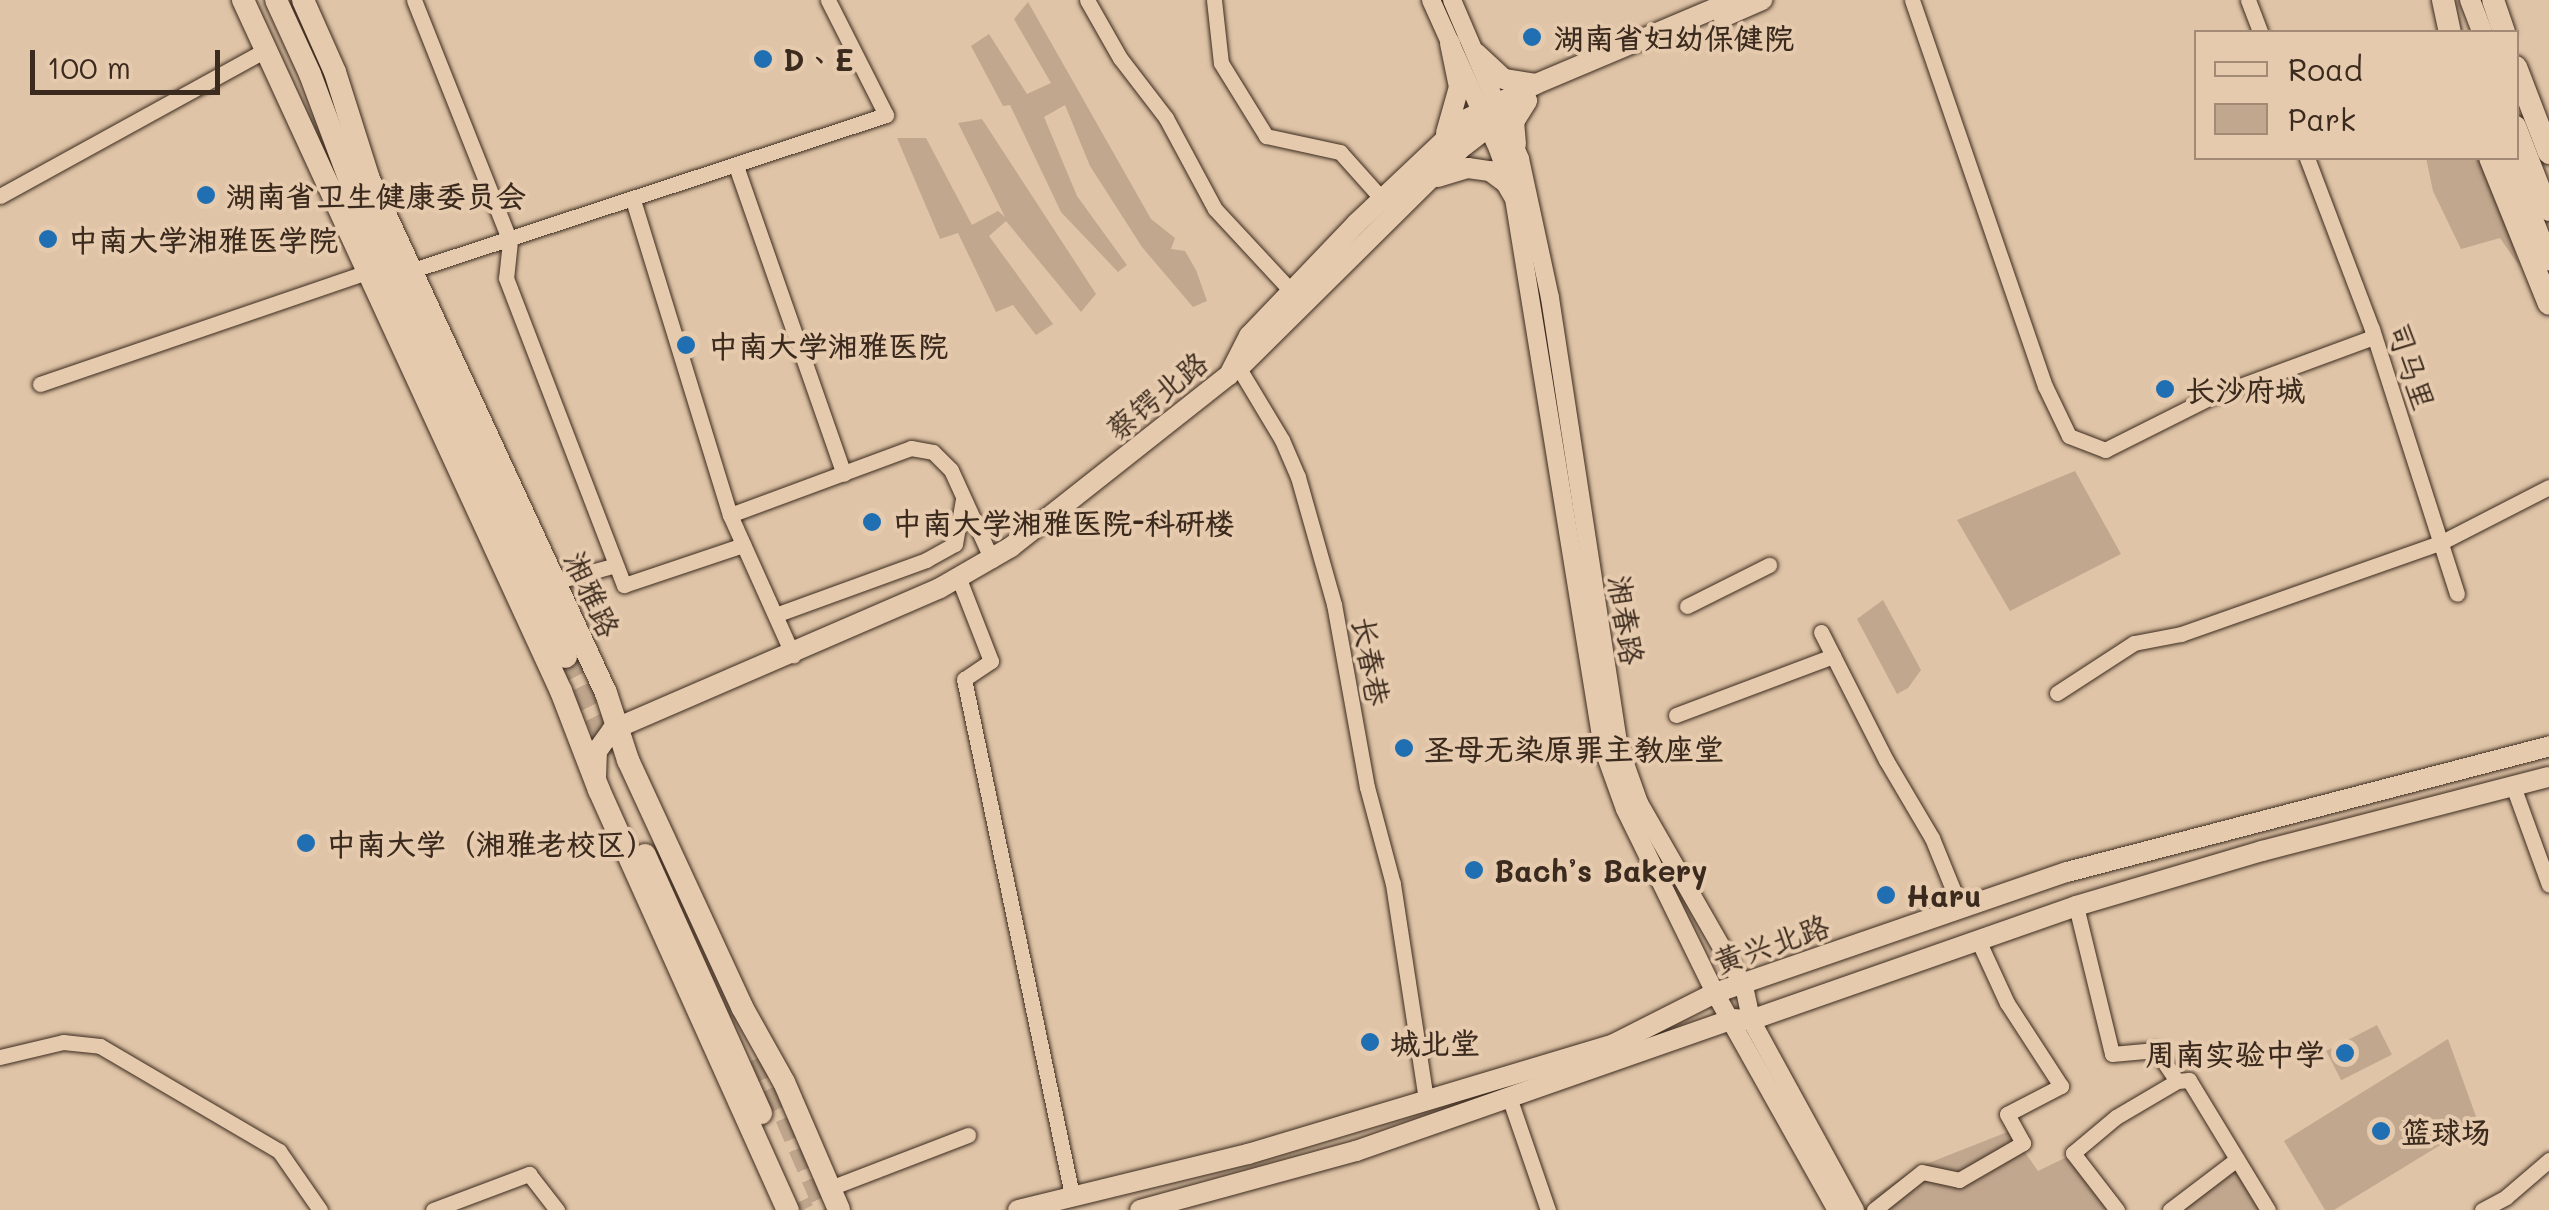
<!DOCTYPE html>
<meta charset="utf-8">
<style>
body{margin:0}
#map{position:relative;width:2549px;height:1210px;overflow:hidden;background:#dfc4a7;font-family:Mali,"LXGW WenKai TC",sans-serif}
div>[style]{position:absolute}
.green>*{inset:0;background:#c1a78e;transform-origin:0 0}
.primary-tunnel>*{height:22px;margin-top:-11px;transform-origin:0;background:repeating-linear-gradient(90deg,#bea58c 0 22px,transparent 0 33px)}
.roads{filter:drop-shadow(0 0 2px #3b2a1e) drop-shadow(0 0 2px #3b2a1e)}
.minor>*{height:15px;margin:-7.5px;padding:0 7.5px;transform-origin:7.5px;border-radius:7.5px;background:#e6caad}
.tertiary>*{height:18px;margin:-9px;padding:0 9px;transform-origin:9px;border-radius:9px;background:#e6caad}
.secondary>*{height:20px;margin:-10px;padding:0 10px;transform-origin:10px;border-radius:10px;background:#e6caad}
.primary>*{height:22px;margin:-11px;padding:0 11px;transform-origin:11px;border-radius:11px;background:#e6caad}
.dots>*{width:28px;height:28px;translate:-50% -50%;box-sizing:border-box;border:5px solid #e6caad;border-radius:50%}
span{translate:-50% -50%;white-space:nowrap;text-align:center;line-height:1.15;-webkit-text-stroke:8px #e6caad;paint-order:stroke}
.poi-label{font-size:30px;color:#3b2a1e;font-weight:700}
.left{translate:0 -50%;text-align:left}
.right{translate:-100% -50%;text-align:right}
.street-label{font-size:30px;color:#3b2a1e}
.legend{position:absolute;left:2194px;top:30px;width:325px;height:130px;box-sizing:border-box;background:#e6caad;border:2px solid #a28a74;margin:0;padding:12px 18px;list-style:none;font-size:30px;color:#3b2a1e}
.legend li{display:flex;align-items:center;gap:20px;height:50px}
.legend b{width:50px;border:2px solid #a28a74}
.scale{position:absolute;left:30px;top:50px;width:190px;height:45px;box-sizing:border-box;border:5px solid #3b2a1e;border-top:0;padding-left:12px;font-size:30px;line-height:35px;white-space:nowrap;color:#3b2a1e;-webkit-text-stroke:8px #e6caad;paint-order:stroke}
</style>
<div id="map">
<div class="green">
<i style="clip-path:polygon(1028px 2px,1151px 219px,1175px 238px,1171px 249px,1185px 251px,1196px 270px,1207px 301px,1193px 307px,1142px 247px,1090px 166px,1065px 105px,1044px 117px,1077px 196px,1127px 265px,1118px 272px,1061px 212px,1010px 105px,1003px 106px,971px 46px,989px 34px,1027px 94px,1051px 83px,1014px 19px)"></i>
<i style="clip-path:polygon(982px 119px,1096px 294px,1081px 312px,1006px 221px,989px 236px,1053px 324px,1036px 335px,1013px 305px,996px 312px,958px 233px,940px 239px,897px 138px,926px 138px,972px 225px,998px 211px,1005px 217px,958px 123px)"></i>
<i style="clip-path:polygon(2426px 158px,2485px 158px,2520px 267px,2500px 238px,2461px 249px,2433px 191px)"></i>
<i style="clip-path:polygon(2075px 471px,2121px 554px,2010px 611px,1957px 520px)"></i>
<i style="clip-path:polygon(1883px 600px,1921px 670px,1908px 688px,1897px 694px,1857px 619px)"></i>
<i style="left:2377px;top:1025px;width:33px;height:57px;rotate:63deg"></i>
<i style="clip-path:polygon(2448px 1039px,2478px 1122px,2334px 1210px,2325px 1210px,2284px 1141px)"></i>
<i style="clip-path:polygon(2010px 1131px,2038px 1171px,2067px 1157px,2107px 1210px,1876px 1210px,1869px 1199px,1916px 1168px)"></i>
<i style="clip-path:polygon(2234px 1164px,2262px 1210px,2170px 1210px)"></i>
</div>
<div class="primary-tunnel">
<i style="left:566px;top:657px;width:107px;rotate:63.4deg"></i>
<i style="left:760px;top:1057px;width:167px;rotate:66.7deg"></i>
<i style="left:799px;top:1202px;width:9px;rotate:63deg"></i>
</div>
<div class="roads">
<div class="minor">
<i style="left:414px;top:0;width:259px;rotate:68.3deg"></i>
<i style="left:510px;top:241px;width:37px;rotate:96deg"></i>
<i style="left:506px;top:278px;width:329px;rotate:69deg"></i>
<i style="left:624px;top:585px;width:126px;rotate:-18.6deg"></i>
<i style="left:1087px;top:0;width:67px;rotate:60.4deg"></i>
<i style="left:1120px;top:58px;width:76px;rotate:52.5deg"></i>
<i style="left:1166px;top:118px;width:103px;rotate:61.7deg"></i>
<i style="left:1215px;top:209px;width:113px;rotate:47.1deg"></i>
<i style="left:1214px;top:0;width:63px;rotate:83.7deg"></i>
<i style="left:1221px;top:63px;width:86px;rotate:58.3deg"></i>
<i style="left:1266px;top:136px;width:76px;rotate:12.2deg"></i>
<i style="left:1340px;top:152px;width:63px;rotate:48.2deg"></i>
<i style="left:1912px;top:0;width:408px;rotate:71deg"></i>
<i style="left:2045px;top:386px;width:55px;rotate:64.4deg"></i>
<i style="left:2069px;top:436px;width:39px;rotate:21deg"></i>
<i style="left:2105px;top:450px;width:121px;rotate:-26.6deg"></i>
<i style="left:2213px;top:396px;width:171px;rotate:-20.2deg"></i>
<i style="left:2248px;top:0;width:34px;rotate:69deg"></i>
<i style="left:2307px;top:158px;width:183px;rotate:69.2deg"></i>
<i style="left:2372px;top:329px;width:278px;rotate:72.2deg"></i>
<i style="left:736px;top:166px;width:326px;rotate:70.7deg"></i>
<i style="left:0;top:196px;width:303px;rotate:-28.8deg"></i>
<i style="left:633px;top:200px;width:330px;rotate:72.9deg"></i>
<i style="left:730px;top:515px;width:154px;rotate:65.8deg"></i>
<i style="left:410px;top:271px;width:501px;rotate:-18.15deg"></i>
<i style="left:886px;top:115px;width:129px;rotate:-116.8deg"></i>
<i style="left:1237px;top:365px;width:87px;rotate:59deg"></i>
<i style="left:1282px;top:440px;width:40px;rotate:66.6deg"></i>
<i style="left:1298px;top:477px;width:132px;rotate:74.2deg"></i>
<i style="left:1334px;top:604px;width:186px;rotate:79.8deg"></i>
<i style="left:1367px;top:787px;width:100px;rotate:75deg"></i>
<i style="left:1393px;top:884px;width:219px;rotate:81.3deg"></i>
<i style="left:40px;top:384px;width:349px;rotate:-18.9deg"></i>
<i style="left:730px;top:515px;width:193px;rotate:-20.3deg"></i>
<i style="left:911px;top:448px;width:22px;rotate:10deg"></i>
<i style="left:933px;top:452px;width:25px;rotate:45deg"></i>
<i style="left:951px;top:470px;width:99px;rotate:65.5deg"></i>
<i style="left:959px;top:579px;width:88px;rotate:68.7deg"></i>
<i style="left:991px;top:661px;width:32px;rotate:146deg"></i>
<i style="left:964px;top:679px;width:527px;rotate:78.18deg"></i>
<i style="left:554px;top:582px;width:64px;rotate:-15.3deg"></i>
<i style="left:1687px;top:606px;width:92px;rotate:-26.6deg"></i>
<i style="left:778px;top:614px;width:158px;rotate:-20deg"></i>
<i style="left:926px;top:560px;width:33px;rotate:-29deg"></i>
<i style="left:955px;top:544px;width:46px;rotate:-79.9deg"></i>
<i style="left:1821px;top:632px;width:144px;rotate:63.1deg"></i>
<i style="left:1886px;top:760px;width:91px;rotate:59.5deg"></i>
<i style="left:1932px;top:838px;width:77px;rotate:67.8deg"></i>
<i style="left:2057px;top:693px;width:92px;rotate:-33deg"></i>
<i style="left:2134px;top:643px;width:48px;rotate:-10.8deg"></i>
<i style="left:2181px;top:634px;width:277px;rotate:-19.4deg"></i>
<i style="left:2442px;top:542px;width:120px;rotate:-27.2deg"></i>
<i style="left:1676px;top:715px;width:168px;rotate:-20.6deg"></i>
<i style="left:2513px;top:786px;width:105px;rotate:70deg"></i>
<i style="left:2076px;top:906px;width:152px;rotate:76.3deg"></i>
<i style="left:2112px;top:1054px;width:44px;rotate:-5.2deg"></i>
<i style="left:2156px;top:1050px;width:37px;rotate:56deg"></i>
<i style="left:2177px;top:1081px;width:12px;rotate:-5deg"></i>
<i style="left:2189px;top:1080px;width:152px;rotate:58.7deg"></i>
<i style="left:0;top:1057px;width:65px;rotate:-13.4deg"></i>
<i style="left:63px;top:1042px;width:37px;rotate:6deg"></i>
<i style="left:100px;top:1046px;width:208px;rotate:30.4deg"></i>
<i style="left:279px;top:1151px;width:72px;rotate:55.2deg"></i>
<i style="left:1509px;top:1097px;width:120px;rotate:71deg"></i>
<i style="left:830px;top:1188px;width:148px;rotate:-21deg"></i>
<i style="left:433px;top:1210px;width:103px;rotate:-20.6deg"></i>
<i style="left:529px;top:1174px;width:46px;rotate:52.1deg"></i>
<i style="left:1874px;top:1210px;width:61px;rotate:-38.4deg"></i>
<i style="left:1922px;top:1172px;width:38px;rotate:12deg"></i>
<i style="left:1959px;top:1180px;width:74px;rotate:-30deg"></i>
<i style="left:2023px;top:1143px;width:33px;rotate:-119deg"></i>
<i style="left:2007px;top:1114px;width:61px;rotate:-27.4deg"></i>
<i style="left:2061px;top:1086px;width:99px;rotate:-123deg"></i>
<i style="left:2007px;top:1003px;width:69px;rotate:-114.7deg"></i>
<i style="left:2117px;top:1210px;width:72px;rotate:-127.7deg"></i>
<i style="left:2073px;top:1153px;width:56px;rotate:-39.9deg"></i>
<i style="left:2116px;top:1117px;width:71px;rotate:-30.5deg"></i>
<i style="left:2170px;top:1210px;width:84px;rotate:-37.3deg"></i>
<i style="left:2482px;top:1210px;width:27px;rotate:-28deg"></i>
<i style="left:2506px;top:1197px;width:57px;rotate:-40.7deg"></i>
</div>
<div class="tertiary">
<i style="left:1431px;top:0;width:163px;rotate:65.8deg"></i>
<i style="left:1498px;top:149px;width:46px;rotate:70.8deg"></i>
<i style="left:1513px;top:192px;width:563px;rotate:80.81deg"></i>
<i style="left:1603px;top:748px;width:65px;rotate:70.2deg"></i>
<i style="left:1625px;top:809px;width:205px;rotate:63.9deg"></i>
<i style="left:1715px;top:993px;width:249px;rotate:60.7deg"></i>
<i style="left:1452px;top:0;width:173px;rotate:66.8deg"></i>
<i style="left:1520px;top:159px;width:142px;rotate:77.8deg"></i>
<i style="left:1550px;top:298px;width:451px;rotate:81.3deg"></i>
<i style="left:1618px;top:744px;width:63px;rotate:70.4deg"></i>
<i style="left:1639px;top:803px;width:211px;rotate:60.2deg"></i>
<i style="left:1744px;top:986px;width:35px;rotate:78deg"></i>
<i style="left:1751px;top:1020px;width:217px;rotate:61.3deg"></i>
</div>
<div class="secondary">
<i style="left:2470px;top:0;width:34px;rotate:69deg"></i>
<i style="left:1723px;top:17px;width:43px;rotate:-23.6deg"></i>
<i style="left:1476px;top:53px;width:38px;rotate:43deg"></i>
<i style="left:1504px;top:79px;width:30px;rotate:9deg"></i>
<i style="left:2516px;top:126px;width:91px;rotate:68.8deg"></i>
<i style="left:1446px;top:133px;width:48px;rotate:-74.2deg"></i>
<i style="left:1459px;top:87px;width:45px;rotate:-101.6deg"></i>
<i style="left:1516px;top:144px;width:22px;rotate:-95deg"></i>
<i style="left:1514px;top:122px;width:25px;rotate:-58deg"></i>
<i style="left:2509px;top:158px;width:110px;rotate:68.6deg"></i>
<i style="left:1438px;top:177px;width:31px;rotate:-17deg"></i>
<i style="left:1468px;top:168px;width:22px;rotate:8deg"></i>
<i style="left:1490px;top:171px;width:20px;rotate:37deg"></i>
<i style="left:1506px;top:183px;width:16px;rotate:60deg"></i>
<i style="left:1239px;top:368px;width:311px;rotate:-44.7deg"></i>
<i style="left:1460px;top:149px;width:72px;rotate:-37.7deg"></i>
<i style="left:596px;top:778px;width:27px;rotate:-88deg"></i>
<i style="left:597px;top:751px;width:26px;rotate:-54deg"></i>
<i style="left:612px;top:730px;width:357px;rotate:-23.4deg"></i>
<i style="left:940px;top:588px;width:82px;rotate:-30deg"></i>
<i style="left:1011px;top:547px;width:278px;rotate:-38.3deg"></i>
<i style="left:1229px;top:375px;width:44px;rotate:-62.9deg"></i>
<i style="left:1249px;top:336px;width:156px;rotate:-46.3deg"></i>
<i style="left:1357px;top:223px;width:151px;rotate:-43.4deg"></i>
<i style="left:1467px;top:119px;width:77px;rotate:-26.9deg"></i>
<i style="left:1536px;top:84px;width:216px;rotate:-22.9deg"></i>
<i style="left:1018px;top:1210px;width:237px;rotate:-13.7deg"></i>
<i style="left:1248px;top:1154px;width:382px;rotate:-16.7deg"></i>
<i style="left:1614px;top:1044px;width:113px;rotate:-26.8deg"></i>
<i style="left:1715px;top:993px;width:372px;rotate:-19deg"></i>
<i style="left:2067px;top:872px;width:498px;rotate:-14.6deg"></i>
<i style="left:1140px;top:1210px;width:224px;rotate:-15.3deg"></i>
<i style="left:1356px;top:1151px;width:398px;rotate:-19.3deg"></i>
<i style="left:1732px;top:1019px;width:19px;rotate:3deg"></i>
<i style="left:1751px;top:1020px;width:344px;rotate:-19.3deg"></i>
<i style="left:2076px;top:906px;width:194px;rotate:-16.5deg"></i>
<i style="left:2262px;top:851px;width:296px;rotate:-14.5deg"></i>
</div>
<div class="primary">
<i style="left:243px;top:0;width:761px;rotate:65.29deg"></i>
<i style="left:561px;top:691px;width:106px;rotate:69deg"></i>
<i style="left:599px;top:790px;width:461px;rotate:65.8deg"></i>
<i style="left:276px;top:0;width:81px;rotate:65.3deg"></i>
<i style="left:310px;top:74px;width:123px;rotate:69.5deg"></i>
<i style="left:353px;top:189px;width:514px;rotate:65.53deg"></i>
<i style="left:303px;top:0;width:79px;rotate:66deg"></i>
<i style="left:335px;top:72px;width:112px;rotate:72.4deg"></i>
<i style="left:369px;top:179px;width:566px;rotate:65.25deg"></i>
<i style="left:606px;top:693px;width:71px;rotate:71.8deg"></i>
<i style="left:628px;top:760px;width:272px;rotate:65.2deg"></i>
<i style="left:742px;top:1007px;width:86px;rotate:60.8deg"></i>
<i style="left:784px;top:1082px;width:139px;rotate:66.7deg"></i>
<i style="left:2443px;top:0;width:33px;rotate:78deg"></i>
<i style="left:2493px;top:0;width:34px;rotate:71deg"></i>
<i style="left:2516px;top:67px;width:92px;rotate:69deg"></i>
<i style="left:2490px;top:158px;width:157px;rotate:68deg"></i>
<i style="left:645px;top:855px;width:283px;rotate:65.8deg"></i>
</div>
</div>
<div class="dots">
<i style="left:1532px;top:37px;background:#1f6fb2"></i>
<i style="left:763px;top:59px;background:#1f6fb2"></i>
<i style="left:206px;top:195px;background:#1f6fb2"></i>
<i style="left:48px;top:239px;background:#1f6fb2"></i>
<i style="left:686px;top:345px;background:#1f6fb2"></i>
<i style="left:2165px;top:389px;background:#1f6fb2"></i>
<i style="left:872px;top:522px;background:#1f6fb2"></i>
<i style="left:1404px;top:748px;background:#1f6fb2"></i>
<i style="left:306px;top:843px;background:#1f6fb2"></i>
<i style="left:1474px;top:870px;background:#1f6fb2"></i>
<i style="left:1886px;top:895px;background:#1f6fb2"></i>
<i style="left:1370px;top:1042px;background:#1f6fb2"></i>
<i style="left:2345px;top:1053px;background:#1f6fb2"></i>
<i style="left:2381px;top:1131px;background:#1f6fb2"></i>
</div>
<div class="poi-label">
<span class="left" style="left:1554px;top:37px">湖南省妇幼保健院</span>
<span class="left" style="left:783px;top:59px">D、E</span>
<span class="left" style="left:226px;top:195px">湖南省卫生健康委员会</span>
<span class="left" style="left:68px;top:239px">中南大学湘雅医学院</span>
<span class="left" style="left:708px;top:345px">中南大学湘雅医院</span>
<span class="left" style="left:2185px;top:389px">长沙府城</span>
<span class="left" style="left:892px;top:522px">中南大学湘雅医院-科研楼</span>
<span class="left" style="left:1424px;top:748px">圣母无染原罪主教座堂</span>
<span class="left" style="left:326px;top:843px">中南大学（湘雅老校区）</span>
<span class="left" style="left:1494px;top:870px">Bach’s Bakery</span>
<span class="left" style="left:1906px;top:895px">Haru</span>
<span class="left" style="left:1390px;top:1042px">城北堂</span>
<span class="right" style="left:2325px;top:1053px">周南实验中学</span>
<span class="left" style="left:2401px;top:1131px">篮球场</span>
</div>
<div class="street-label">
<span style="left:2412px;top:366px;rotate:72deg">司马里</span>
<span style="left:1156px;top:395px;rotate:-39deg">蔡锷北路</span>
<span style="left:593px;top:594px;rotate:65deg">湘雅路</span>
<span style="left:1627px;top:620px;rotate:81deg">湘春路</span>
<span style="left:1372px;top:661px;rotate:80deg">长春巷</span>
<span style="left:1771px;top:943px;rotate:-19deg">黄兴北路</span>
</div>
<ul class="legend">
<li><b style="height:12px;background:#e6caad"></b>Road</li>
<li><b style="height:28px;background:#c1a78e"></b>Park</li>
</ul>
<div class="scale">100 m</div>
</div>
